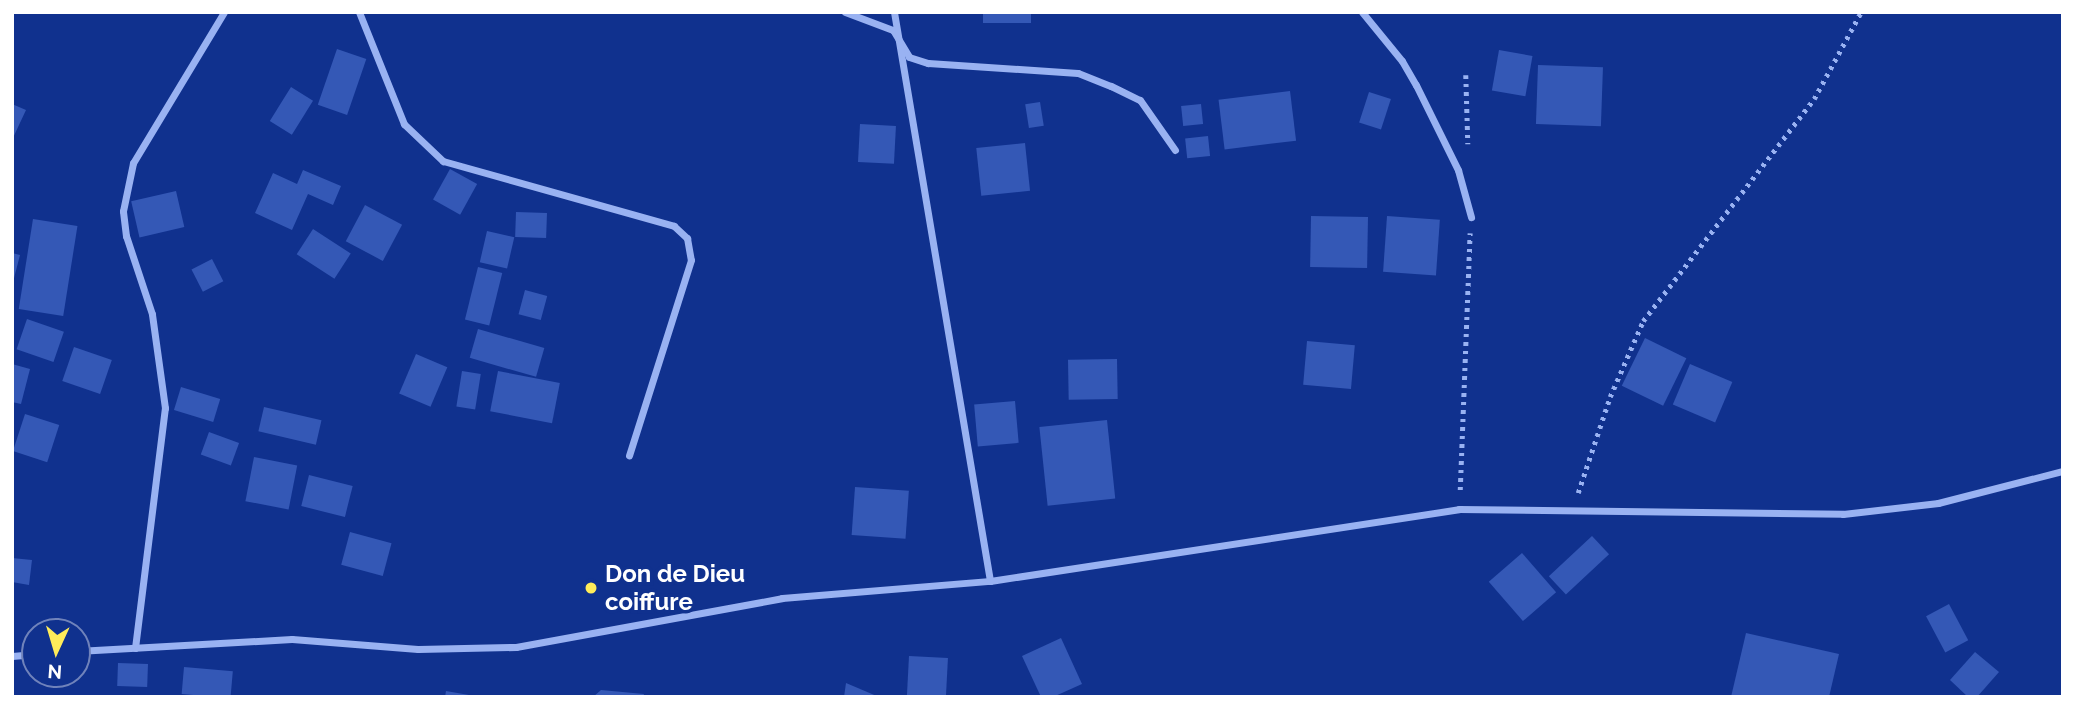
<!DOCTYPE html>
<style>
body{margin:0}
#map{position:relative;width:2075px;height:709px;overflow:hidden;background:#10318e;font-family:Raleway,sans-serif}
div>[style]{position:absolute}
.building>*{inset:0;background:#3458b6;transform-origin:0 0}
.path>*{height:4.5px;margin-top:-2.25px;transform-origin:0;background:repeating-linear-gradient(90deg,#99b2f2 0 3.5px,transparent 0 8.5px)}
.street>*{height:7px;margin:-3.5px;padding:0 3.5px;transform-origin:3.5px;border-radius:3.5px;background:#99b2f2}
.dots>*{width:19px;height:19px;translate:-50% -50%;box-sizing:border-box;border:4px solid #10318e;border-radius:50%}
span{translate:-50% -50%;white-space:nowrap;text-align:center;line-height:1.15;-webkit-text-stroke:7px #10318e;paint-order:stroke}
.poi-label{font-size:24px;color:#fff;font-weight:700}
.left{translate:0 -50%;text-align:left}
.frame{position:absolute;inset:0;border:14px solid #fff;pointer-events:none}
.north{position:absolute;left:21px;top:618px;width:70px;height:70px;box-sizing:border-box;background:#10318e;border:2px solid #7083bb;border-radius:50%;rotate:184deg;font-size:19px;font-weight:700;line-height:28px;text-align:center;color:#fff}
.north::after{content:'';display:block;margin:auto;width:24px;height:32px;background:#ffec5a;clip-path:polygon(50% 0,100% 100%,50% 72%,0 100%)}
</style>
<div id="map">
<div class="building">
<i style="left:983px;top:12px;width:48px;height:11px"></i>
<i style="left:337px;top:49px;width:31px;height:59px;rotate:19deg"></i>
<i style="left:1499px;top:50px;width:34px;height:41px;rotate:10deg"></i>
<i style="left:1538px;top:65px;width:65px;height:59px;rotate:2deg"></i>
<i style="left:291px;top:87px;width:26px;height:40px;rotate:32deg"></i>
<i style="left:1290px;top:91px;width:50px;height:72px;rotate:83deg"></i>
<i style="left:1369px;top:92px;width:23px;height:32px;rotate:18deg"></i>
<i style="left:1040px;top:102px;width:24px;height:15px;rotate:81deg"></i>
<i style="clip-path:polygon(12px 104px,26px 110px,12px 140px)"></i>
<i style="left:1201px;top:104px;width:20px;height:20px;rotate:84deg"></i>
<i style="left:860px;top:124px;width:36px;height:38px;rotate:3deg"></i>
<i style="left:1208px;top:136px;width:20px;height:23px;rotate:84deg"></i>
<i style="left:1025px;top:143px;width:48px;height:49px;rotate:84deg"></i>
<i style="left:450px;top:169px;width:31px;height:35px;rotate:29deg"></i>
<i style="clip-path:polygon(303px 170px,341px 186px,333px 205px,308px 194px,292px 230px,255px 213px,273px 173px,297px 184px)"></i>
<i style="left:176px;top:191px;width:37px;height:46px;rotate:77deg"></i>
<i style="left:365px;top:205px;width:42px;height:41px;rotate:28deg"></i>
<i style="left:516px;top:212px;width:31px;height:25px;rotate:2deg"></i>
<i style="left:1311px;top:216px;width:57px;height:51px;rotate:1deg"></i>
<i style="left:1387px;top:216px;width:53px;height:56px;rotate:4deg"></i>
<i style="left:33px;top:219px;width:45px;height:91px;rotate:9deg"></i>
<i style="left:313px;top:229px;width:45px;height:30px;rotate:33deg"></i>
<i style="left:487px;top:231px;width:28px;height:32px;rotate:13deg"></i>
<i style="clip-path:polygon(12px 253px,20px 255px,13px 282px,12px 281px)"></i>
<i style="left:212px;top:259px;width:25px;height:23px;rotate:63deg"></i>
<i style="left:478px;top:267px;width:25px;height:54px;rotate:14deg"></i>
<i style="left:525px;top:290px;width:23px;height:25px;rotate:15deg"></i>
<i style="left:27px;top:319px;width:39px;height:32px;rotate:19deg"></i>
<i style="left:478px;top:329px;width:69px;height:30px;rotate:16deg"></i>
<i style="left:1645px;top:338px;width:46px;height:53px;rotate:26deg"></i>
<i style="left:1307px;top:341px;width:48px;height:44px;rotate:5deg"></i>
<i style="left:74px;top:347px;width:40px;height:36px;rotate:19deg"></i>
<i style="left:416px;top:354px;width:34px;height:43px;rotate:23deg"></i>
<i style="left:1117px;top:359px;width:40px;height:49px;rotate:89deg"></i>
<i style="clip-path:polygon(12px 364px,30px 369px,21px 404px,12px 402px)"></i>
<i style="left:1690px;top:364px;width:46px;height:44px;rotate:23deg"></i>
<i style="left:462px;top:371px;width:19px;height:36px;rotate:9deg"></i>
<i style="left:498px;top:371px;width:63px;height:41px;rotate:11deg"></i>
<i style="left:181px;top:387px;width:41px;height:24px;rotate:17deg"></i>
<i style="left:1015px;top:401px;width:42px;height:41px;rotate:85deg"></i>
<i style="left:264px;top:407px;width:59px;height:25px;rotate:13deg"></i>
<i style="left:25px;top:414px;width:36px;height:39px;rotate:18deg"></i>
<i style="left:1107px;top:420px;width:79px;height:68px;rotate:84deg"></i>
<i style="left:209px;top:432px;width:32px;height:24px;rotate:20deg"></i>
<i style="left:254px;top:457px;width:44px;height:45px;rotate:11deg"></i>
<i style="left:309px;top:475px;width:45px;height:32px;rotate:14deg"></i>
<i style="left:855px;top:487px;width:54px;height:48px;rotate:4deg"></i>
<i style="left:350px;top:532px;width:43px;height:34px;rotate:15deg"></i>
<i style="left:1592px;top:536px;width:25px;height:59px;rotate:47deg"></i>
<i style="left:1522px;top:553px;width:52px;height:44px;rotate:49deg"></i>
<i style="clip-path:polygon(12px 558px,32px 560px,29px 585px,12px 582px)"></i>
<i style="left:1949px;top:604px;width:41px;height:26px;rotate:62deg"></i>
<i style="clip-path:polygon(1746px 633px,1839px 654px,1829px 697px,1731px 697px)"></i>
<i style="clip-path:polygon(1061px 638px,1082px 684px,1053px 697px,1041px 697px,1022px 656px)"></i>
<i style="clip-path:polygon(1975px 652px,1999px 672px,1977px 697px,1968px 697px,1950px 680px)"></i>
<i style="left:909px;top:656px;width:39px;height:41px;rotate:3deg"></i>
<i style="left:118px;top:663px;width:30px;height:23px;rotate:2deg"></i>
<i style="left:184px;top:667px;width:49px;height:27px;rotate:5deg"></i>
<i style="clip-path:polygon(846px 683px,879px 697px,844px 697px)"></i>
<i style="clip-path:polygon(601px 690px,644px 694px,643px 697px,593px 697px)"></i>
<i style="clip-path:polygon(446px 691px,469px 695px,468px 697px,445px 697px)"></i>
</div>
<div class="path">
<i style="left:1466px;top:75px;width:69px;rotate:88.3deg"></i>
<i style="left:1460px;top:490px;width:257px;rotate:-87.8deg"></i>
<i style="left:1578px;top:493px;width:101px;rotate:-71.6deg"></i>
<i style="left:1610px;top:397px;width:83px;rotate:-66.5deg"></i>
<i style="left:1643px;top:321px;width:280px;rotate:-52.4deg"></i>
<i style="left:1814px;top:99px;width:99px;rotate:-61.6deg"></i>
</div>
<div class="street">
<i style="left:359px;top:12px;width:121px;rotate:68.1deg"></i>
<i style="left:404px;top:124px;width:54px;rotate:43.5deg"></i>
<i style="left:443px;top:161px;width:240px;rotate:15.7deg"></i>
<i style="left:674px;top:226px;width:18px;rotate:43deg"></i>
<i style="left:687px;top:238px;width:22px;rotate:80deg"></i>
<i style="left:691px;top:260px;width:205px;rotate:107.6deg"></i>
<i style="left:845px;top:12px;width:51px;rotate:20.6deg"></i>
<i style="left:893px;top:30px;width:31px;rotate:59deg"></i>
<i style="left:909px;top:57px;width:20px;rotate:18deg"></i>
<i style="left:928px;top:63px;width:150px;rotate:3.8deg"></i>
<i style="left:1078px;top:73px;width:35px;rotate:22deg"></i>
<i style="left:1111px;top:86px;width:32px;rotate:26deg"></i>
<i style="left:1140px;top:100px;width:61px;rotate:55deg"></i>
<i style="left:894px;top:12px;width:577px;rotate:80.42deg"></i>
<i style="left:1362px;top:12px;width:63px;rotate:50.8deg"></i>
<i style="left:1402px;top:61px;width:28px;rotate:60deg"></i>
<i style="left:1416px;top:85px;width:95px;rotate:63.7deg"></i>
<i style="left:1458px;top:170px;width:49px;rotate:74.5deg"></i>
<i style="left:135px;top:648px;width:242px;rotate:-82.9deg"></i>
<i style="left:165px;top:408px;width:95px;rotate:-97.9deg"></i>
<i style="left:152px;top:314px;width:82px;rotate:-108.4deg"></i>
<i style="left:126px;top:236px;width:25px;rotate:-97deg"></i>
<i style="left:123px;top:211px;width:49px;rotate:-78.2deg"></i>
<i style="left:133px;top:163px;width:176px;rotate:-58.9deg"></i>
<i style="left:77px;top:651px;width:215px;rotate:-3.2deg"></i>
<i style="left:292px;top:639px;width:126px;rotate:4.5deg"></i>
<i style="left:418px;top:649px;width:98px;rotate:-1.2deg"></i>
<i style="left:516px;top:647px;width:270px;rotate:-10.4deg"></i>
<i style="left:782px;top:598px;width:209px;rotate:-4.7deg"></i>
<i style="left:990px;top:581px;width:474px;rotate:-8.7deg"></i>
<i style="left:1459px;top:509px;width:384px;rotate:0.7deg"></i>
<i style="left:1843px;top:514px;width:96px;rotate:-6.6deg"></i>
<i style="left:1938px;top:503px;width:129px;rotate:-14.4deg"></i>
<i style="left:12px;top:656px;width:23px;rotate:-5deg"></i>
</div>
<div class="dots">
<i style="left:591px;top:588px;background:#ffec5a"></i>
</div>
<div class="poi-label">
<span class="left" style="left:605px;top:588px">Don de Dieu<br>coiffure</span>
</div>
<div class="frame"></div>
<div class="north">N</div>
</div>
